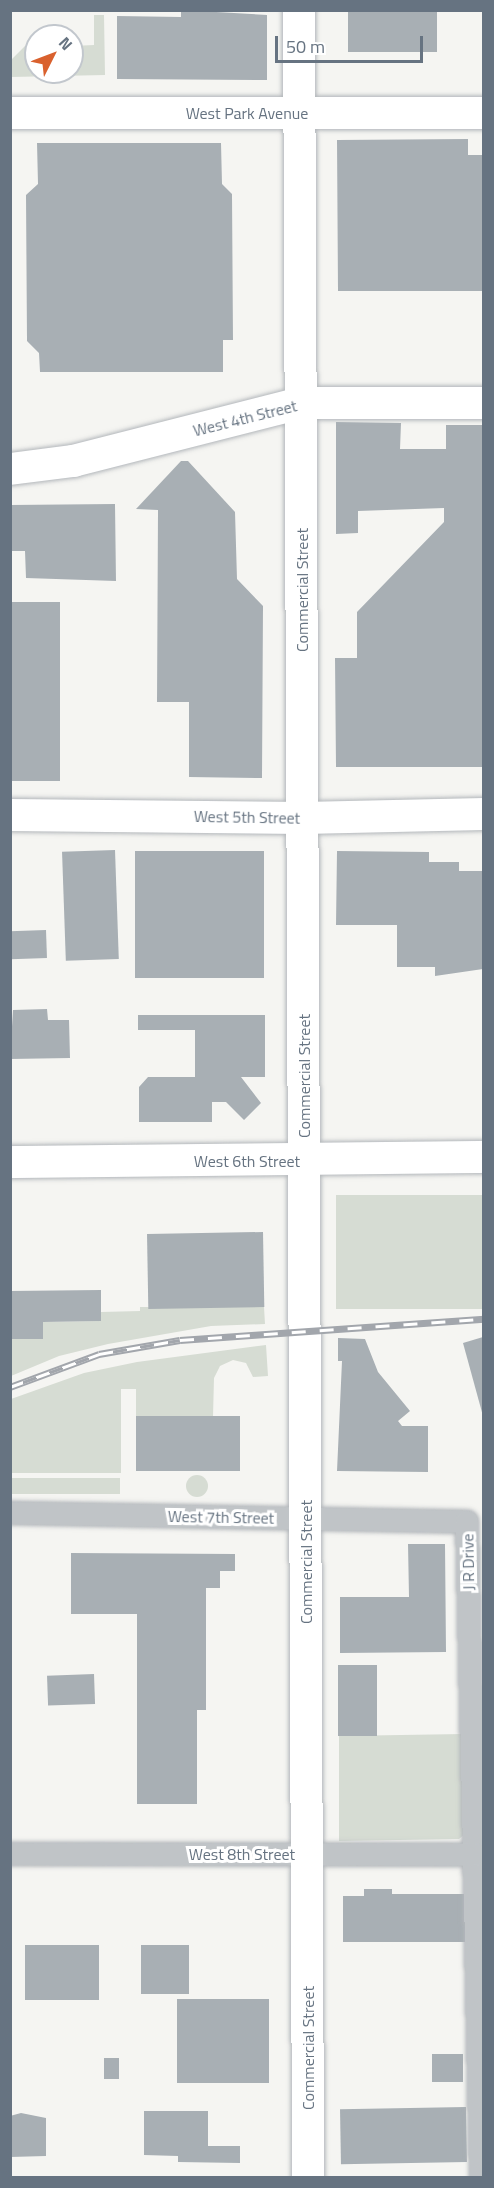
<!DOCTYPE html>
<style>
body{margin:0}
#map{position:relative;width:494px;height:2188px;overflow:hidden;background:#f5f5f2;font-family:"Titillium Web",sans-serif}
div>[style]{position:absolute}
.green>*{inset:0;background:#d6dcd3;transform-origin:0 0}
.round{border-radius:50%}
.building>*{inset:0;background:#a8afb4;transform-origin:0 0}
.roads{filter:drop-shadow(0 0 2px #b3b7bb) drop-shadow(0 0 2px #b3b7bb)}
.street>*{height:22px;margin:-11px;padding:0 11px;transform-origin:11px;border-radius:11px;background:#c0c4c7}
.secondary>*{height:32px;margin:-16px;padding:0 16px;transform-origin:16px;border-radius:16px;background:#fff}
.rail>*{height:7px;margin-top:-3.5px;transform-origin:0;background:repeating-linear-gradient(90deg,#fff 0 14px,#a2a6ac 0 28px);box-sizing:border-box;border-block:2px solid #a2a6ac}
span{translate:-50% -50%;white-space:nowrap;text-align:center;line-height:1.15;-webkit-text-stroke:6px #fff;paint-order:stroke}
.street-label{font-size:16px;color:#667381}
.frame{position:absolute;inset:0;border:12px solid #667381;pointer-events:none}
.north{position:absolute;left:24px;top:24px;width:60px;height:60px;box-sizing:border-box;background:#fff;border:2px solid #c2c7cd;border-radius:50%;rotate:48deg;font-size:16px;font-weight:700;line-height:24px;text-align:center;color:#667381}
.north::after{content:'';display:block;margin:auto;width:21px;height:27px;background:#d9612e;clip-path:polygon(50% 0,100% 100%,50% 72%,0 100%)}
.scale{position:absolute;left:275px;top:36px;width:148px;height:27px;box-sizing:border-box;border:3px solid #667381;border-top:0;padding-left:8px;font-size:18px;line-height:21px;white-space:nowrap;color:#667381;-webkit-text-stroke:4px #fff;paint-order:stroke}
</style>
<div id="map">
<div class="green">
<i style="clip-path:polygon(94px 15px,104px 15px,105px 75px,11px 77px,11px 60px,25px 46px,36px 46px,36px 72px,72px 72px,72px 46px,94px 45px)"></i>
<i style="left:483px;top:1195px;width:114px;height:147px;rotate:90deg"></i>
<i style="clip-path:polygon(140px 1307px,264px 1307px,265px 1324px,211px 1326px,108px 1344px,59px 1356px,11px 1376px,10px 1339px,43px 1339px,43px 1322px,100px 1321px,101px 1312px,140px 1311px)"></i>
<i style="clip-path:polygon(266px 1345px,268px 1376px,253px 1377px,246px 1363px,233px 1360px,220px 1366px,214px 1378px,213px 1417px,136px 1416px,136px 1389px,121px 1389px,121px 1473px,11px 1473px,11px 1399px,84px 1373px,137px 1362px)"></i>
<i class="round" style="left:186px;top:1475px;width:22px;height:22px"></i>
<i style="left:11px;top:1478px;width:109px;height:16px"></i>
<i style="clip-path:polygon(463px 1734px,466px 1833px,459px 1839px,339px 1841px,339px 1736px)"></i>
</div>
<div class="building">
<i style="clip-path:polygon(181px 10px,267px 15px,267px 80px,117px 79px,117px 16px,181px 17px)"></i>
<i style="left:348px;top:10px;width:89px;height:42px"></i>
<i style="clip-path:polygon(468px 139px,468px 155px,483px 155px,483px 291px,338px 291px,337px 140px)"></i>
<i style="clip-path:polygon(37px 143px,221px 143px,222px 184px,232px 194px,233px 340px,223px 340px,223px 372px,40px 372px,39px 353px,27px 341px,26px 195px,38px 184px)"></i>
<i style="clip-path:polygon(336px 422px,401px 423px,400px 449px,446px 449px,446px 425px,483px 425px,483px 767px,336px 767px,335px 658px,357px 658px,357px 612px,444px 522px,444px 508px,358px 511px,358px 533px,336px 534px)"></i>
<i style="clip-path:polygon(181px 461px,188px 461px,235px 512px,237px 579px,263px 606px,262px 778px,189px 777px,189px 702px,157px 702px,158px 510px,136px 509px)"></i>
<i style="clip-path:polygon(115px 504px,116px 581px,26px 578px,25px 551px,10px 551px,10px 505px)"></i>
<i style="left:10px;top:602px;width:50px;height:179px"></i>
<i style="left:115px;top:850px;width:109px;height:53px;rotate:88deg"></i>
<i style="left:264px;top:851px;width:127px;height:129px;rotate:90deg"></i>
<i style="clip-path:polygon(337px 851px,429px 852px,429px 862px,459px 862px,459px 871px,483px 871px,483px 969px,435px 976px,435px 967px,397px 967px,397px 925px,336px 925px)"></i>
<i style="left:46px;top:930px;width:28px;height:36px;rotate:88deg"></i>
<i style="clip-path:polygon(47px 1009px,48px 1020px,69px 1020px,70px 1058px,10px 1059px,13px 1010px)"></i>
<i style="clip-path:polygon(138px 1015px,265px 1015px,265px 1077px,241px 1077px,261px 1103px,244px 1120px,226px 1102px,212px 1102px,212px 1122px,139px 1122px,139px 1087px,148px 1077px,195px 1077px,195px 1030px,138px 1030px)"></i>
<i style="left:263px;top:1232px;width:75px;height:116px;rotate:89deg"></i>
<i style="clip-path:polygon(101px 1290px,101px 1321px,43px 1322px,43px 1339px,10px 1339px,10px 1291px)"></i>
<i style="clip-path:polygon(483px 1337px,483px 1416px,463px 1343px)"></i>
<i style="clip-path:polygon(338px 1338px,365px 1339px,378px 1372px,410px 1411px,398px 1421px,402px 1426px,428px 1426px,428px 1472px,337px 1471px,342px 1361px,338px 1361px)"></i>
<i style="left:136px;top:1416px;width:104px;height:55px"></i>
<i style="clip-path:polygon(408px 1544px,445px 1544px,446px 1652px,340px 1653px,340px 1597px,409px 1597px)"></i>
<i style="clip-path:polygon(71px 1553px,235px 1554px,235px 1571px,220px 1571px,220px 1588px,206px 1588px,206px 1710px,197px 1710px,197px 1804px,137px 1804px,137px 1614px,71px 1614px)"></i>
<i style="left:338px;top:1665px;width:39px;height:71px"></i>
<i style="left:94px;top:1674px;width:30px;height:47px;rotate:88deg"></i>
<i style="clip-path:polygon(364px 1889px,392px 1889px,392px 1894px,467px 1894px,467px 1942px,343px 1942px,343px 1896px,364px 1896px)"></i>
<i style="left:25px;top:1945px;width:74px;height:55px"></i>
<i style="left:189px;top:1945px;width:49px;height:48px;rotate:90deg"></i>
<i style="left:177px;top:1999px;width:92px;height:84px"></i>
<i style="left:432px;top:2054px;width:31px;height:28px"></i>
<i style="left:104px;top:2058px;width:15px;height:21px"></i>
<i style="left:466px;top:2107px;width:55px;height:126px;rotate:89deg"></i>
<i style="clip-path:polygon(144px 2111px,208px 2111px,208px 2146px,240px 2146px,240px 2163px,178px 2162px,178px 2156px,144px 2155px)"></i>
<i style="clip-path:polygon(21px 2113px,46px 2118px,46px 2156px,10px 2157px,10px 2116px)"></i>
</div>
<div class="roads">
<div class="street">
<i style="left:10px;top:1513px;width:457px;rotate:1.1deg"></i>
<i style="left:467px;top:1522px;width:656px;rotate:88.78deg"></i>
<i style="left:10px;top:1854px;width:464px;rotate:0.1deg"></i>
</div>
<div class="secondary">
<i style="left:299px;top:10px;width:2168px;rotate:89.76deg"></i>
<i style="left:10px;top:113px;width:474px"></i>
<i style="left:10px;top:469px;width:64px;rotate:-7.2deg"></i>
<i style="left:73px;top:461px;width:235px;rotate:-14.3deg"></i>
<i style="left:301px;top:403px;width:183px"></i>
<i style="left:10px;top:815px;width:293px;rotate:0.6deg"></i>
<i style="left:303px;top:818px;width:181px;rotate:-1.3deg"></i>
<i style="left:10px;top:1162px;width:474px;rotate:-0.6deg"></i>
</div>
</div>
<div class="rail">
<i style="left:10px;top:1387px;width:95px;rotate:-20.3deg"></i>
<i style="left:99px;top:1354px;width:82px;rotate:-9.8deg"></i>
<i style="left:180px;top:1340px;width:305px;rotate:-4deg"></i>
</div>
<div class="street-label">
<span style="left:247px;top:113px">West Park Avenue</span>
<span style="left:245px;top:418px;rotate:-14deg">West 4th Street</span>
<span style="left:302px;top:590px;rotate:-90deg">Commercial Street</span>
<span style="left:247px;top:817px;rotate:1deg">West 5th Street</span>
<span style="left:304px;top:1076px;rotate:-90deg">Commercial Street</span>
<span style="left:247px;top:1161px">West 6th Street</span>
<span style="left:221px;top:1517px;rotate:1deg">West 7th Street</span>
<span style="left:306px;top:1562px;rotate:-90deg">Commercial Street</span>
<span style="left:468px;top:1562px;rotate:-91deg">J R Drive</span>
<span style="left:242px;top:1854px">West 8th Street</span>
<span style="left:308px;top:2048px;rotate:-90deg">Commercial Street</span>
</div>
<div class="frame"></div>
<div class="north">N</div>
<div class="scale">50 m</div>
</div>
